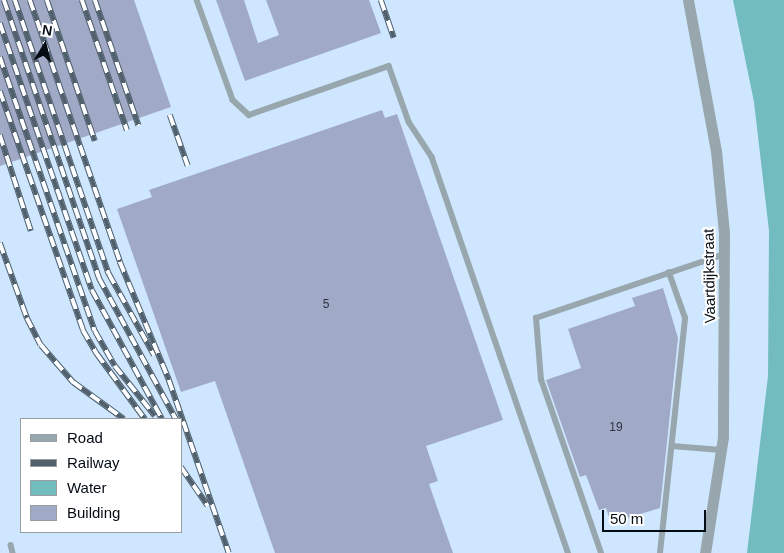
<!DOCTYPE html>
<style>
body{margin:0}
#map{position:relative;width:784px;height:553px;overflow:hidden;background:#cee7ff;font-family:Helvetica,sans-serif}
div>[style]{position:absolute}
.water>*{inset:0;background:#72bcbf}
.building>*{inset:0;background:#a0aac6}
.lane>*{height:5.5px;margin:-2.75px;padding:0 2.75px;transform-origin:2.75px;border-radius:2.75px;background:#98a7ad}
.street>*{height:11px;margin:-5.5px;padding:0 5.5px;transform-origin:5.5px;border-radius:5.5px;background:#98a7ad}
.rail>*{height:5.5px;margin-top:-2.75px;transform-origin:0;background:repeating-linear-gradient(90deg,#fff 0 11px,#51606d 0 22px);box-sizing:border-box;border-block:1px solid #51606d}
span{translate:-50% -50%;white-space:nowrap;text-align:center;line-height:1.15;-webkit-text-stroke:4px #fff;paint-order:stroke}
.number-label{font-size:12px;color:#2c3440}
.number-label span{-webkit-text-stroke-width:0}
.street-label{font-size:15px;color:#050d14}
.legend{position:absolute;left:20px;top:418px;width:162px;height:115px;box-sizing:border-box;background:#fff;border:1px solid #9b9ea1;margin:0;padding:6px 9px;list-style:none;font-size:15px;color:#050d14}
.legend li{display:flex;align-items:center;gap:10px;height:25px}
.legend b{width:25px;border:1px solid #9b9ea1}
.north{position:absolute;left:20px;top:20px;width:50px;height:50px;-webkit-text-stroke:4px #fff;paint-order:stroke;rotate:9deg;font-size:14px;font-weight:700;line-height:20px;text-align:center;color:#050d14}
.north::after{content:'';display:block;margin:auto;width:18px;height:22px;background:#050d14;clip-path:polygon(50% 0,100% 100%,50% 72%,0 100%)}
.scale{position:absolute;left:602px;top:510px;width:104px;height:22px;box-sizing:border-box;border:2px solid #050d14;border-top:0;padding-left:6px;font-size:15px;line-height:18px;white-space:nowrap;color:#050d14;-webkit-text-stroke:4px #fff;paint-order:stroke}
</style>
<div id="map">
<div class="water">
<i style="clip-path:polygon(733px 0,784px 0,784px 553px,747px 553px,768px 376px,769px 231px,754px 102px)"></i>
</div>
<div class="building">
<i style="clip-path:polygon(0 0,134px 0,171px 107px,0 166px)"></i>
<i style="clip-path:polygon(216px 0,244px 0,258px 43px,279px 35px,266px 0,369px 0,381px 33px,245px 81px)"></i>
<i style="clip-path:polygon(382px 110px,385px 118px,397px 114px,503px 420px,426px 446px,438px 481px,429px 484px,453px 553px,275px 553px,215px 381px,181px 392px,117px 209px,152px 197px,149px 190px)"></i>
<i style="clip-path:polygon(663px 288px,678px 338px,660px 508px,611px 523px,606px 508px,599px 510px,586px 475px,580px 477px,546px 380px,581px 368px,568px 329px,635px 306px,632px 298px)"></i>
</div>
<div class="lane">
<i style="left:197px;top:0;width:106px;rotate:70.2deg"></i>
<i style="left:233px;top:100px;width:22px;rotate:43deg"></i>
<i style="left:249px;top:115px;width:148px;rotate:-19.3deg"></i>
<i style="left:389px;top:66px;width:59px;rotate:70.3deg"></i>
<i style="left:409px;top:122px;width:42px;rotate:56.7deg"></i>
<i style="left:432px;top:157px;width:419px;rotate:71deg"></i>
<i style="left:672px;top:446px;width:49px;rotate:4.7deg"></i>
<i style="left:11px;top:545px;width:8px;rotate:76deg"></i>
<i style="left:601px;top:553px;width:183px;rotate:-109.1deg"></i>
<i style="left:541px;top:380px;width:62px;rotate:-94.6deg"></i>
<i style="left:536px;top:318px;width:200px;rotate:-18.7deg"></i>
<i style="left:660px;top:553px;width:236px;rotate:-83.9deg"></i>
<i style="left:685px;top:318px;width:48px;rotate:-109.6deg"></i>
</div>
<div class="street">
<i style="left:688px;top:0;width:154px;rotate:79.5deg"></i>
<i style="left:716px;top:151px;width:81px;rotate:84.4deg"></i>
<i style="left:724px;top:232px;width:205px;rotate:90.3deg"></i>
<i style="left:723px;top:437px;width:117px;rotate:98.8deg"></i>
</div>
<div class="rail">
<i style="left:4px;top:0;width:294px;rotate:71.1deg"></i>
<i style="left:99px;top:278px;width:161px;rotate:61.4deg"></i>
<i style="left:15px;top:0;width:290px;rotate:71.1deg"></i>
<i style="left:109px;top:274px;width:93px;rotate:60.9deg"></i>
<i style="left:30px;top:0;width:277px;rotate:71deg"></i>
<i style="left:120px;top:262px;width:128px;rotate:67.4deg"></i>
<i style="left:169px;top:380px;width:183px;rotate:70.9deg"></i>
<i style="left:47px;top:0;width:149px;rotate:71.2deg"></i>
<i style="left:82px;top:0;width:138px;rotate:70.9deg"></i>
<i style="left:95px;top:0;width:133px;rotate:70.8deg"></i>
<i style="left:381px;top:0;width:40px;rotate:71.1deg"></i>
<i style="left:0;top:23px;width:282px;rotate:71deg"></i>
<i style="left:92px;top:290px;width:147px;rotate:61.5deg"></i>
<i style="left:0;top:57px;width:290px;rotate:70.9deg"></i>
<i style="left:95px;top:331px;width:40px;rotate:60.3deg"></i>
<i style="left:115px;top:366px;width:64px;rotate:51.3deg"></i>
<i style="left:0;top:91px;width:253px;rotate:70.8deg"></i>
<i style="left:83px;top:330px;width:28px;rotate:60deg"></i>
<i style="left:97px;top:354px;width:81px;rotate:53.6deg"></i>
<i style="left:170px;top:115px;width:54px;rotate:70.6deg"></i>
<i style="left:0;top:135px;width:101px;rotate:72.1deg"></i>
<i style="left:0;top:243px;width:80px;rotate:70.2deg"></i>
<i style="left:27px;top:318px;width:30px;rotate:63deg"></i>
<i style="left:41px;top:345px;width:49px;rotate:49.1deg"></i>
<i style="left:73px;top:382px;width:63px;rotate:36deg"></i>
<i style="left:181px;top:467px;width:47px;rotate:55.3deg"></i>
</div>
<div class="number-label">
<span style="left:326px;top:305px">5</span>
<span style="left:616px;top:428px">19</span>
</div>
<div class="street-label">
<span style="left:709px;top:276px;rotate:-91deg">Vaartdijkstraat</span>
</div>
<ul class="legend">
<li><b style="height:6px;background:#98a7ad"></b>Road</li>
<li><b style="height:6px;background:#51606d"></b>Railway</li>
<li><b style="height:14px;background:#72bcbf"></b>Water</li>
<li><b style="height:14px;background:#a0aac6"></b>Building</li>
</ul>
<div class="north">N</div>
<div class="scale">50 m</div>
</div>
